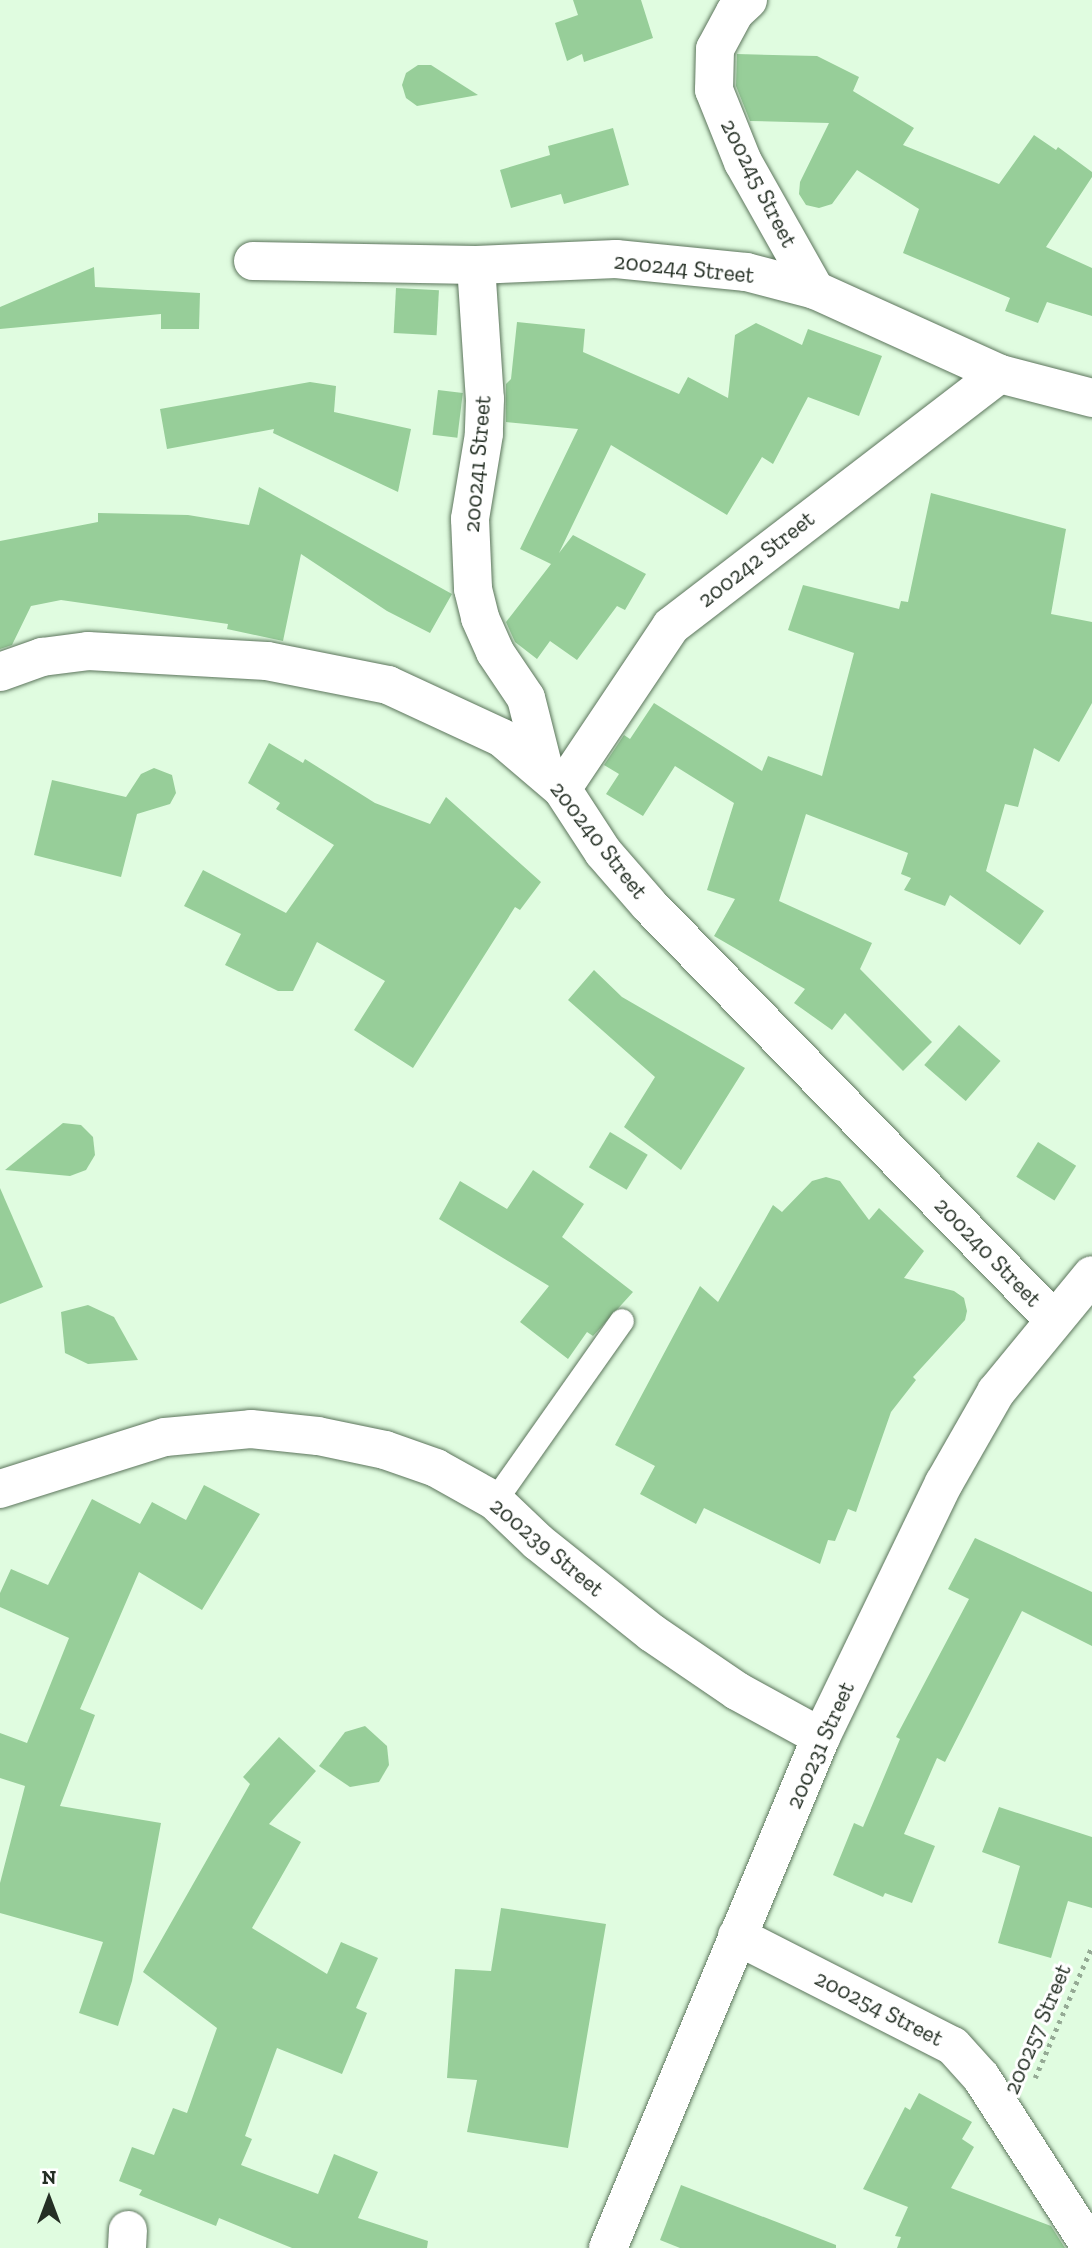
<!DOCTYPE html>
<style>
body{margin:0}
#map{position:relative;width:1092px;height:2248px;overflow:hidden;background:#e0fce0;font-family:"Zilla Slab",serif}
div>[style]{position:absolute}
.building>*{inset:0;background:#97ce99;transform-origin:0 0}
.path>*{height:4.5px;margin-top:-2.25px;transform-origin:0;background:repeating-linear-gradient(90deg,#95aa95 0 3.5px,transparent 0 8.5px)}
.roads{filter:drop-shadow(0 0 2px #5c755c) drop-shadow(0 0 2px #5c755c)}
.lane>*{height:24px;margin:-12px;padding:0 12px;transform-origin:12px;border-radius:12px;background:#fff}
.street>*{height:38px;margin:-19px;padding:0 19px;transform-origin:19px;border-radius:19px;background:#fff}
span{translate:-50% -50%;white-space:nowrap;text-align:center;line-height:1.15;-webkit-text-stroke:6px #fff;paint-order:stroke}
.street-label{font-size:23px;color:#242f24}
.north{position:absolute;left:14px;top:2164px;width:70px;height:70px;-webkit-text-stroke:5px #fff;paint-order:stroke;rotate:0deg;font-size:19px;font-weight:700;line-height:28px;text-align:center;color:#242f24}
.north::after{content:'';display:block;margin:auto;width:24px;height:32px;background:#242f24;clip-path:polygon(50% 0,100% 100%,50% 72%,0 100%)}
</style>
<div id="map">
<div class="building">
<i style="clip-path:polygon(573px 0,641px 0,653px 38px,584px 62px,582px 54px,567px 61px,555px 23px,578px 15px)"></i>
<i style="clip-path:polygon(737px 54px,817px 56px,859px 77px,853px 91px,914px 128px,903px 145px,999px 184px,1034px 135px,1056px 150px,1058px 147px,1092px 172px,1092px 177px,1046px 247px,1092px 268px,1092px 316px,1047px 302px,1038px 323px,1005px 311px,1010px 298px,903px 253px,919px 209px,857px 170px,832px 204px,819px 208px,806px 205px,799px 194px,800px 182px,829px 123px,750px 121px,736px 86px)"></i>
<i style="clip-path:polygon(418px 65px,431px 65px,478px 95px,417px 106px,406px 98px,402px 85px,406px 73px)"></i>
<i style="clip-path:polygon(613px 128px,629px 185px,564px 204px,561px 194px,511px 208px,500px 170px,550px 155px,548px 146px)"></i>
<i style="clip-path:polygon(94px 267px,95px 287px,200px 293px,199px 329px,161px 329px,161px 314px,0 329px,0 307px)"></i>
<i style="left:396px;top:288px;width:43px;height:45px;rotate:3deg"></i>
<i style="clip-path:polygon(517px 322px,585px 329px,583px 352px,679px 394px,688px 377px,728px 398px,735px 335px,756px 323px,802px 345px,808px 329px,882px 356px,859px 416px,808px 397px,773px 464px,762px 457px,727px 515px,611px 445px,559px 553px,573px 535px,646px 574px,625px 610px,617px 606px,577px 660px,550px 641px,537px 659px,515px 642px,506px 622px,551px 564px,520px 549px,578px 429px,506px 422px,506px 384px,511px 379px)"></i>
<i style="clip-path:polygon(310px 382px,336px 386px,334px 412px,411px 429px,398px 492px,273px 433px,274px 429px,167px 449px,160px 409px)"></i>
<i style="left:438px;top:390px;width:25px;height:45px;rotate:7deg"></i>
<i style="clip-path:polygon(259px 487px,452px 594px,430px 633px,387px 611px,301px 554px,283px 641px,227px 629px,228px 624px,61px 600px,31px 606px,12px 645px,0 649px,0 541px,98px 522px,98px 513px,188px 515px,249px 525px)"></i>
<i style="clip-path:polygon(931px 493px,1066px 529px,1051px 614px,1092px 622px,1092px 703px,1059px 762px,1034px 748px,1018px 807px,1005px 804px,986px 871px,1044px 911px,1020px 945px,950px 895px,945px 906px,904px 890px,911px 878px,901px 874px,908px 853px,806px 814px,779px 901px,872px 943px,860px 969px,932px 1042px,903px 1071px,845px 1013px,832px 1030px,794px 1003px,805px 989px,714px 936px,735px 899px,707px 890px,734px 803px,675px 766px,643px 816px,606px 794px,619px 774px,604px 765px,624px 735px,630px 739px,654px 703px,762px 771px,768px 756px,822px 776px,854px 653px,788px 630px,803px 585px,899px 609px,901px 601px,908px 602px)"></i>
<i style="clip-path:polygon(269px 743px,303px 763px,305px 759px,375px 803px,430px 824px,446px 797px,541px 882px,520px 910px,515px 907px,413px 1068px,354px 1030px,385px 981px,317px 942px,293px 991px,278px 991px,225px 965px,241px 934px,184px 906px,203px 870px,286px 913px,334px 845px,276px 809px,280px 803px,248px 783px)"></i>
<i style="clip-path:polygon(154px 768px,172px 775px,176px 793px,170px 804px,137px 814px,121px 877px,34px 855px,52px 780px,126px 797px,141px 774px)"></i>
<i style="clip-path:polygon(594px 970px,622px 997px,745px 1068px,681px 1170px,624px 1127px,655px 1077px,568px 1000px)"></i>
<i style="left:959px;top:1025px;width:55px;height:53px;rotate:41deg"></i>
<i style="clip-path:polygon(63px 1123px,81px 1125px,93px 1137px,95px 1155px,86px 1170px,70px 1176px,5px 1170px)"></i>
<i style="left:610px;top:1132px;width:44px;height:41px;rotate:31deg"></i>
<i style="left:1038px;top:1142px;width:45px;height:41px;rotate:32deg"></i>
<i style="clip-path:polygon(533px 1170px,584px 1204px,562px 1237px,633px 1292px,593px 1336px,587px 1332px,568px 1359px,520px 1322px,549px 1286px,439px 1219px,460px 1181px,507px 1209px)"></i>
<i style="clip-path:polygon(826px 1177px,840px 1181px,869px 1220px,879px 1208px,924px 1251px,904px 1278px,954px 1291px,964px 1298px,967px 1311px,965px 1320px,913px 1377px,916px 1380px,891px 1412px,856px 1512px,848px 1509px,835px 1541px,828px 1540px,820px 1564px,704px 1508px,696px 1524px,640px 1494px,655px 1466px,615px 1445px,700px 1286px,718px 1302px,773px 1205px,782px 1212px,812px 1181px)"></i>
<i style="clip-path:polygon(0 1188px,43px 1287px,0 1304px)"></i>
<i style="clip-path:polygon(88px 1305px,114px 1317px,138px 1360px,88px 1364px,65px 1353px,61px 1312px)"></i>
<i style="clip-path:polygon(204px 1485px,260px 1514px,202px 1610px,139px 1572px,80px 1709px,95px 1715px,60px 1806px,161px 1823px,132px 1981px,118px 2026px,79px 2013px,103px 1942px,0 1913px,0 1883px,25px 1786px,0 1778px,0 1733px,27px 1743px,69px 1638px,0 1607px,0 1593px,11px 1569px,48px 1585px,92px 1499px,140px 1524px,152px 1502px,186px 1520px)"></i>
<i style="clip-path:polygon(975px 1538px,1092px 1592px,1092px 1646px,1022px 1611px,945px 1762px,937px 1758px,904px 1834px,935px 1846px,912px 1903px,885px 1893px,883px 1897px,833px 1875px,854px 1823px,863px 1827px,900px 1739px,896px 1737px,969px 1599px,948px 1589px)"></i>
<i style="clip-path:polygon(365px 1726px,387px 1746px,389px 1765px,379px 1782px,350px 1787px,319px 1766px,345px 1732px)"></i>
<i style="clip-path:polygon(279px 1737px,316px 1771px,269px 1824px,301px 1842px,252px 1928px,327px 1974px,341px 1942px,378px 1958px,356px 2008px,367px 2013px,342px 2074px,277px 2048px,245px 2136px,252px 2139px,241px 2165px,318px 2194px,334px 2154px,378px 2172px,358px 2218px,428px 2241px,427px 2248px,292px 2248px,219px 2218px,216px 2226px,139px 2195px,142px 2190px,119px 2181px,132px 2147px,154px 2155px,173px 2108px,187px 2113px,217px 2028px,143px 1972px,250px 1784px,243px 1777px)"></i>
<i style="clip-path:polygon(999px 1807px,1092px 1837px,1092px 1908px,1068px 1901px,1051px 1958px,998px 1943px,1020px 1866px,982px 1852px)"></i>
<i style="clip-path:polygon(501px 1908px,606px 1924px,568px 2148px,467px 2132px,477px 2080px,447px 2078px,455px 1969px,491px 1971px)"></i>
<i style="clip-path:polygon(919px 2093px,972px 2122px,962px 2139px,974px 2147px,951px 2188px,1051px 2226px,1065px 2248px,897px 2248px,901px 2237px,895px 2236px,908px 2207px,863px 2189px,905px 2107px,910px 2110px)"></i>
<i style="clip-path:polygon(681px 2185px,836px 2245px,836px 2248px,680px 2248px,660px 2240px)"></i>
</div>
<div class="path">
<i style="left:1035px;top:2078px;width:144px;rotate:-66.6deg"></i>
</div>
<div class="roads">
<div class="lane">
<i style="left:495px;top:1501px;width:220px;rotate:-54.8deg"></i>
</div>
<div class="street">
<i style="left:748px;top:0;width:18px;rotate:137deg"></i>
<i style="left:735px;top:12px;width:42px;rotate:118.4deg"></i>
<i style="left:715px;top:49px;width:41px;rotate:91.4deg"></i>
<i style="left:714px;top:90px;width:78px;rotate:68.1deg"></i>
<i style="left:743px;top:162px;width:147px;rotate:60.6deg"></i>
<i style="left:253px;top:261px;width:223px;rotate:1deg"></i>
<i style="left:476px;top:265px;width:140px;rotate:-2.5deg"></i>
<i style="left:616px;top:259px;width:131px;rotate:5.7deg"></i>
<i style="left:746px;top:272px;width:71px;rotate:14.6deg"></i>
<i style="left:815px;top:290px;width:203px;rotate:24.4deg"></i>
<i style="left:1000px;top:374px;width:95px;rotate:14.6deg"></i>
<i style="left:476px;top:265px;width:134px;rotate:86.2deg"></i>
<i style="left:485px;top:399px;width:35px;rotate:92deg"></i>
<i style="left:484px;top:434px;width:86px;rotate:99.4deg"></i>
<i style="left:470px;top:519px;width:70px;rotate:87.5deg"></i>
<i style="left:473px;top:589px;width:30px;rotate:76deg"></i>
<i style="left:480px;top:618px;width:37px;rotate:66deg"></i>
<i style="left:495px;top:652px;width:55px;rotate:56deg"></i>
<i style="left:526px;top:698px;width:77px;rotate:75.8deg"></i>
<i style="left:0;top:672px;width:45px;rotate:-19.7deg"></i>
<i style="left:42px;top:657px;width:46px;rotate:-7.4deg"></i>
<i style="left:88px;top:651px;width:179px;rotate:3.2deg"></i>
<i style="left:267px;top:661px;width:123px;rotate:11.2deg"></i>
<i style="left:388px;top:685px;width:126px;rotate:24.9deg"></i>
<i style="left:502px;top:738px;width:79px;rotate:40.4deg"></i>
<i style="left:562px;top:789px;width:75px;rotate:56.9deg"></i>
<i style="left:603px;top:852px;width:70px;rotate:49deg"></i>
<i style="left:649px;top:905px;width:580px;rotate:45.7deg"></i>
<i style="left:562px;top:789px;width:196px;rotate:-56.2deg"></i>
<i style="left:671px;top:626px;width:414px;rotate:-37.5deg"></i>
<i style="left:0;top:1489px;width:173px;rotate:-17.5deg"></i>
<i style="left:165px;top:1437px;width:86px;rotate:-5.3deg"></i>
<i style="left:251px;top:1429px;width:67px;rotate:6deg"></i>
<i style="left:318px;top:1436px;width:68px;rotate:11.8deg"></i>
<i style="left:385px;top:1450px;width:54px;rotate:19.4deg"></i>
<i style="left:436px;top:1468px;width:68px;rotate:29.2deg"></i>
<i style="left:495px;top:1501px;width:59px;rotate:43.6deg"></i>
<i style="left:538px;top:1542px;width:146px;rotate:38.6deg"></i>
<i style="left:652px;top:1633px;width:103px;rotate:34.3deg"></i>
<i style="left:737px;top:1691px;width:96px;rotate:28.7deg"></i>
<i style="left:737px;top:1936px;width:242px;rotate:27deg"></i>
<i style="left:953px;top:2046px;width:42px;rotate:47.9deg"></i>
<i style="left:981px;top:2077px;width:203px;rotate:57.2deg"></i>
<i style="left:127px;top:2248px;width:18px;rotate:-87deg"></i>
<i style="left:608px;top:2248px;width:554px;rotate:-67.37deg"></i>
<i style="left:821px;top:1737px;width:282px;rotate:-64.2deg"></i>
<i style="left:944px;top:1483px;width:105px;rotate:-60.3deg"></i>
<i style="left:996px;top:1392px;width:151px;rotate:-50.6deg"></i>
</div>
</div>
<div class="street-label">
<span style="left:759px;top:183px;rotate:63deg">200245 Street</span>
<span style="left:684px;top:268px;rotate:6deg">200244 Street</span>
<span style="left:477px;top:464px;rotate:-85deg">200241 Street</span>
<span style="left:756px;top:559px;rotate:-38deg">200242 Street</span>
<span style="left:599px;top:840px;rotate:52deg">200240 Street</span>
<span style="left:988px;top:1252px;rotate:46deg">200240 Street</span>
<span style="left:547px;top:1547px;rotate:40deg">200239 Street</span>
<span style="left:820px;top:1745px;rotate:-66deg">200231 Street</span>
<span style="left:879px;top:2008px;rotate:27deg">200254 Street</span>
<span style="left:1037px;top:2029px;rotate:-67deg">200257 Street</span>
</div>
<div class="north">N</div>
</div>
